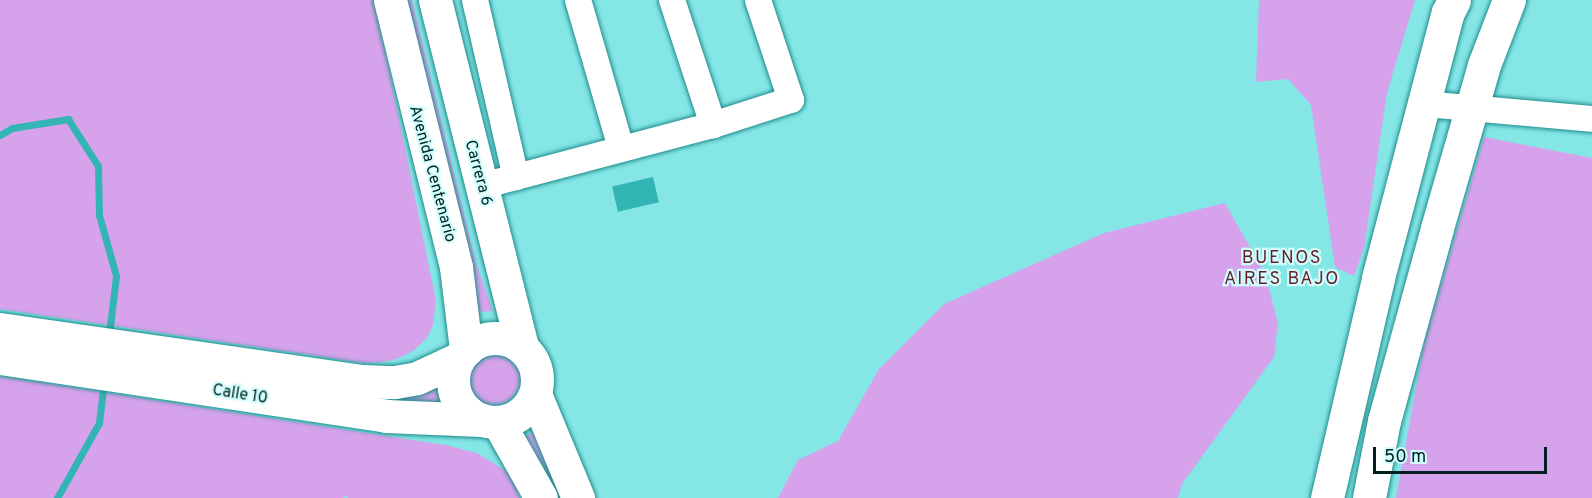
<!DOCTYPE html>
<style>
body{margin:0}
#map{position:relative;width:1592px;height:498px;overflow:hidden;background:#85e6e6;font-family:Overpass,sans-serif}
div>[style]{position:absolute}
.green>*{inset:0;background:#d6a2ec}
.round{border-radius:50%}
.water>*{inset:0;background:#33b4b5;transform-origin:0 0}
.stream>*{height:7px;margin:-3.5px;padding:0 3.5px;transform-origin:3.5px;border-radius:3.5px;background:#33b4b5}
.roads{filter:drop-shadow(0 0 2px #1f8c8c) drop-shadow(0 0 2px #1f8c8c)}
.street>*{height:26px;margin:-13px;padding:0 13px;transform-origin:13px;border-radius:13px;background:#fff}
.secondary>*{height:33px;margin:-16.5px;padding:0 16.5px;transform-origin:16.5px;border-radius:16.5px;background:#fff}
.secondary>.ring{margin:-16.5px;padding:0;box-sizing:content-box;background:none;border:33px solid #fff;border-radius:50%}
.primary>*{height:33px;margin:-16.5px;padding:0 16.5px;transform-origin:16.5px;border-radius:16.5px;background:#fff}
span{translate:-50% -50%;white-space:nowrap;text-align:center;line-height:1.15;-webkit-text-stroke:4.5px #d1fefd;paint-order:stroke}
.street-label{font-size:16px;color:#001f20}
.neighbourhood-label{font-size:18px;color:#631e28;letter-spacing:1.5px}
.scale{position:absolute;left:1373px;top:447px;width:174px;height:27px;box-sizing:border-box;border:3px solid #001f20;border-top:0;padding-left:8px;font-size:18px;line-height:21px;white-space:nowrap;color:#001f20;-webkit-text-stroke:4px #d1fefd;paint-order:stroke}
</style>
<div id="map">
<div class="green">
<i style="clip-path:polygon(0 0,375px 0,436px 301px,433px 325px,427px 338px,413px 351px,399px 358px,384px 362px,363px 363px,0 309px)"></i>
<i style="clip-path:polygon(402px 0,412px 0,476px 263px,493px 311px,471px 313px)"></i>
<i style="clip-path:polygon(1259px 0,1415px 0,1387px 93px,1364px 248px,1354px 276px,1335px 267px,1311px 105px,1288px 79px,1256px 82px)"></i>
<i style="clip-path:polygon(1484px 137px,1592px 158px,1592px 498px,1396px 498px,1424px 343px)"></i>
<i style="clip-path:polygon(1225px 203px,1265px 274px,1278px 323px,1274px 357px,1182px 484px,1178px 498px,778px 498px,798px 460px,838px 441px,879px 369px,944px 304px,1104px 233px)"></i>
<i class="round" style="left:468px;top:353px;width:52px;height:52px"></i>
<i style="clip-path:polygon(0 376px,445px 445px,477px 453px,511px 474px,520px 498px,349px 498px,345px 496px,343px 498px,0 498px)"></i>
<i style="clip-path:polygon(436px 379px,446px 411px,381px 401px,377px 398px)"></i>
<i style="clip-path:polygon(536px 431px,564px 498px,556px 498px,520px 439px)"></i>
</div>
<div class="water">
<i style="left:653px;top:177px;width:26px;height:42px;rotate:77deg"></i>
</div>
<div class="stream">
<i style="left:0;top:135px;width:14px;rotate:-30deg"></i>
<i style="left:12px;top:128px;width:57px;rotate:-9.1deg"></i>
<i style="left:68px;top:119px;width:56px;rotate:57.4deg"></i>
<i style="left:98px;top:166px;width:49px;rotate:88.8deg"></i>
<i style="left:99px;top:215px;width:63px;rotate:74.4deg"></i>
<i style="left:116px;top:276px;width:59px;rotate:96.8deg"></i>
<i style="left:57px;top:498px;width:86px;rotate:-60.8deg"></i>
<i style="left:99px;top:423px;width:42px;rotate:-83.2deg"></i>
</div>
<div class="roads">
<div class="street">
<i style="left:475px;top:0;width:182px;rotate:77deg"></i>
<i style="left:578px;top:0;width:154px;rotate:73.8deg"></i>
<i style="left:672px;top:0;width:132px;rotate:71.8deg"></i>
<i style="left:1425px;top:104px;width:168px;rotate:5.1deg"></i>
<i style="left:482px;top:186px;width:239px;rotate:-14.8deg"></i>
<i style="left:713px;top:125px;width:82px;rotate:-17.8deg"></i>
<i style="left:791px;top:100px;width:105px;rotate:-108.3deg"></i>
</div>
<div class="secondary">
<i style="left:390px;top:0;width:275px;rotate:76.1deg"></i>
<i style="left:456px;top:267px;width:84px;rotate:83.1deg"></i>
<i style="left:435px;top:0;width:358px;rotate:75.9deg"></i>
<i style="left:0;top:329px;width:366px;rotate:8.2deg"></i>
<i style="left:362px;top:381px;width:33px;rotate:2deg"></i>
<i style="left:395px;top:382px;width:22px;rotate:-10deg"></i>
<i style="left:417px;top:378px;width:45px;rotate:-24.9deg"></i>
<i class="ring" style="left:453px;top:338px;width:51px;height:51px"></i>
<i style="left:0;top:358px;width:390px;rotate:8.5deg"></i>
<i style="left:386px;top:416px;width:95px;rotate:2.4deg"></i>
<i style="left:535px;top:394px;width:113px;rotate:67.5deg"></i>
<i style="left:498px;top:422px;width:87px;rotate:60.5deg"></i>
</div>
<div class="primary">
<i style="left:1327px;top:498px;width:226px;rotate:-76.9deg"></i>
<i style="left:1378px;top:278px;width:275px;rotate:-75.3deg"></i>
<i style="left:1448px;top:12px;width:13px;rotate:-63deg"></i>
<i style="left:1369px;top:498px;width:78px;rotate:-79deg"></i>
<i style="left:1384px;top:421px;width:200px;rotate:-74.6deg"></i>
<i style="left:1437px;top:228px;width:170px;rotate:-73.9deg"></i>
<i style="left:1484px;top:65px;width:70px;rotate:-69deg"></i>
</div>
</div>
<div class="street-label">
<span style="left:478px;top:173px;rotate:75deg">Carrera 6</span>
<span style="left:432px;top:174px;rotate:75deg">Avenida Centenario</span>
<span style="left:240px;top:395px;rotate:9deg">Calle 10</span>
</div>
<div class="neighbourhood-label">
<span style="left:1282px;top:270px">BUENOS<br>AIRES BAJO</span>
</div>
<div class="scale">50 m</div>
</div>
